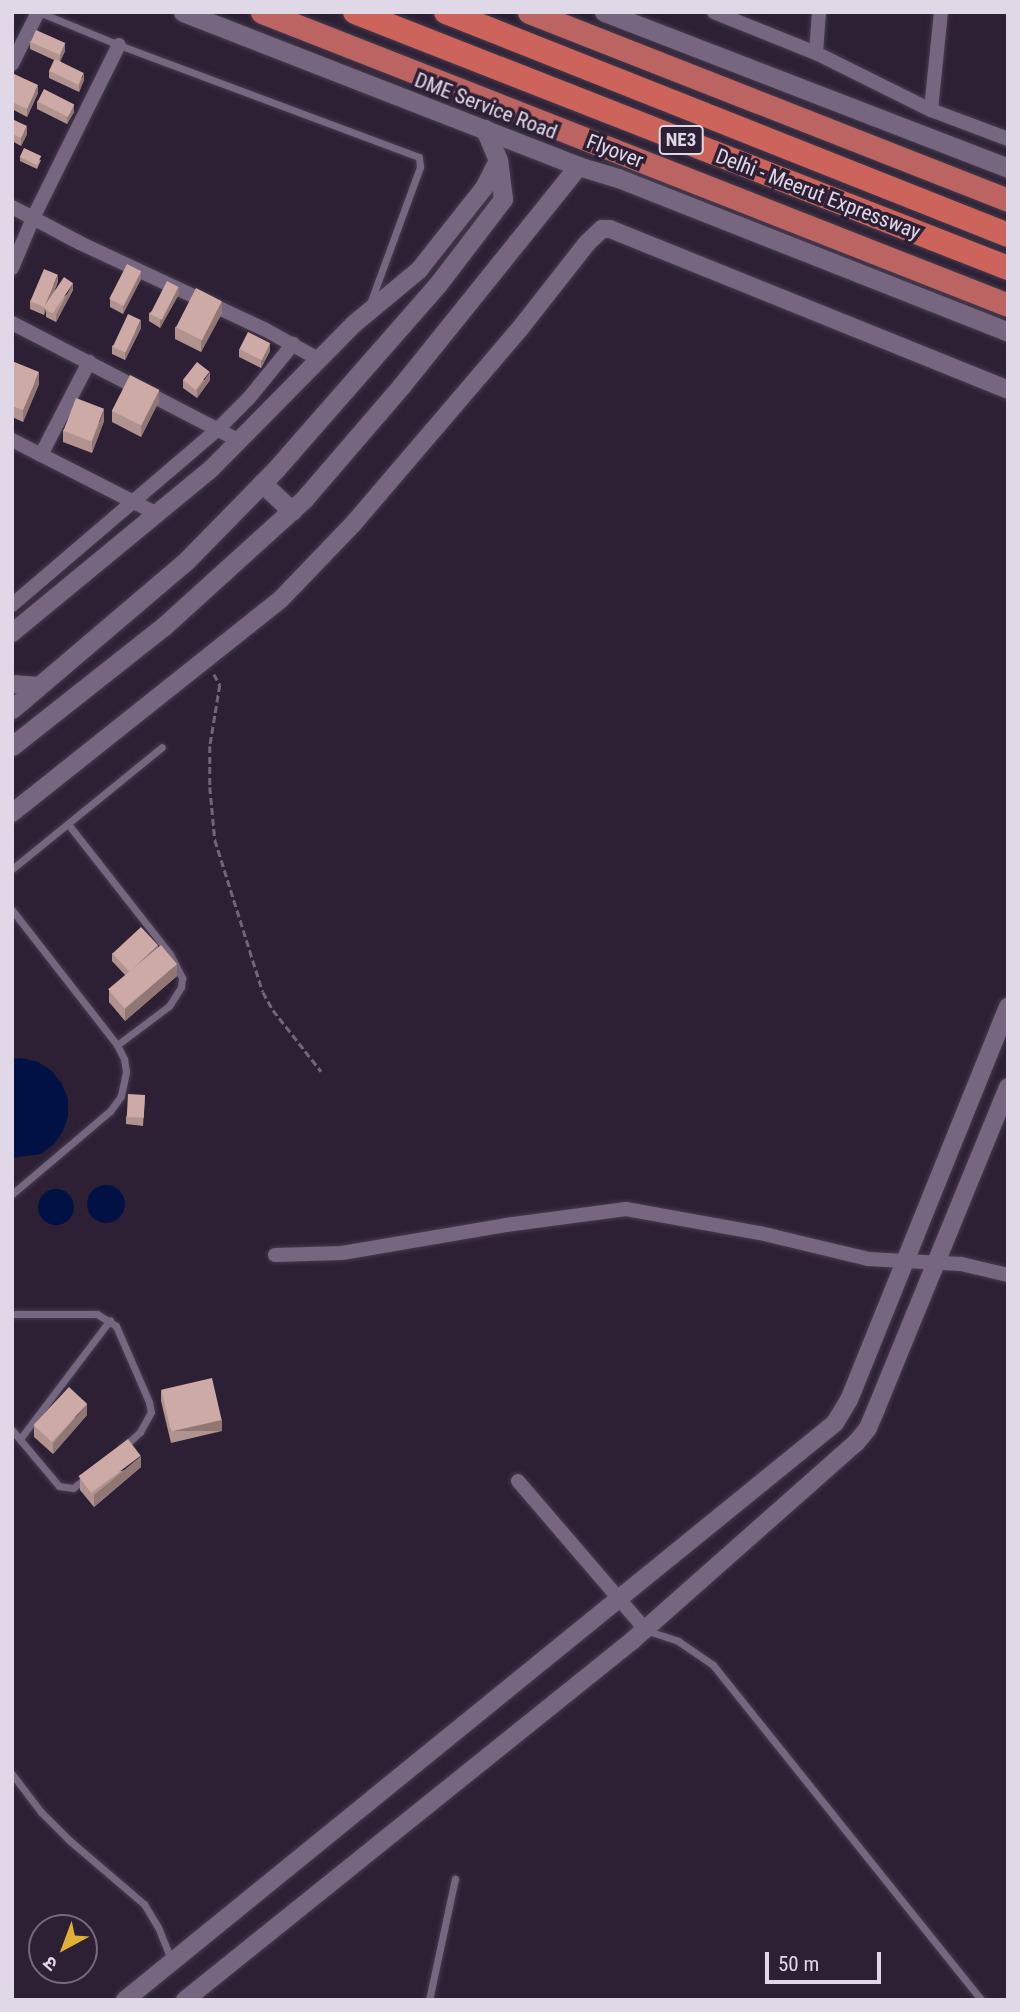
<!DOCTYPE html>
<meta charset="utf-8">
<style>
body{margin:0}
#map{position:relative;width:1020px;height:2012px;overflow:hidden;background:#2d2035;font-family:"Roboto Condensed","Noto Sans Devanagari",sans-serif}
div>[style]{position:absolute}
.water>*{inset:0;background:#011144}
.round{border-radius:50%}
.path>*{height:2.5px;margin-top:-1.25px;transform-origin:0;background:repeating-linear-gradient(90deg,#716578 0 7px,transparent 0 10.5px)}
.roads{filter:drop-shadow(0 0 2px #463b4c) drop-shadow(0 0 2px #463b4c)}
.service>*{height:7px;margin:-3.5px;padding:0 3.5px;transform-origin:3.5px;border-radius:3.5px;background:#76667f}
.minor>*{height:14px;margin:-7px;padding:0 7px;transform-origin:7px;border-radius:7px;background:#76667f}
.tertiary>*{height:18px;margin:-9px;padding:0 9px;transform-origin:9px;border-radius:9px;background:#76667f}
.secondary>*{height:19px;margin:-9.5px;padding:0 9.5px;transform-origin:9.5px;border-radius:9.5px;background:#76667f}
.trunk>*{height:23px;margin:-11.5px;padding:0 11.5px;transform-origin:11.5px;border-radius:11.5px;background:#bc6462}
.motorway>*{height:24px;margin:-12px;padding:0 12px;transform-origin:12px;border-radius:12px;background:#cd645b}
.wall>*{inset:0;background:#b0928e}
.shaded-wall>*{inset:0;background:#907774;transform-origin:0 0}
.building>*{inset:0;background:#cdaaa5;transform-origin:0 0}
span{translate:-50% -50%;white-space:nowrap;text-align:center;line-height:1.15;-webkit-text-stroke:7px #2d2035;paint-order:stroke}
.shield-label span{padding:2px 5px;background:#2d2035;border:2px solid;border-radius:5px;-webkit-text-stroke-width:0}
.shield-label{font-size:19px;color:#e0d8e6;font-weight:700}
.street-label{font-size:21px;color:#e0d8e6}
.frame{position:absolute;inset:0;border:14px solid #e0d8e6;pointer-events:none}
.north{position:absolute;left:28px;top:1914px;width:70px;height:70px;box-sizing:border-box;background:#2d2035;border:2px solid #756a7c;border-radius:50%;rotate:221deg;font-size:19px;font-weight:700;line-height:28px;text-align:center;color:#e0d8e6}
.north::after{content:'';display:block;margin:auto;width:24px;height:32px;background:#e1af34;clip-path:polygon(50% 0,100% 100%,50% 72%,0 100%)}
.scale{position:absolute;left:765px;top:1952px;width:116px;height:32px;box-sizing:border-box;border:4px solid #e0d8e6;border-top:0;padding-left:9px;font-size:21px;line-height:24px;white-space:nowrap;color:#e0d8e6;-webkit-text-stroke:5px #2d2035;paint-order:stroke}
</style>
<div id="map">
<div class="water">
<i style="clip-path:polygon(22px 1058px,38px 1062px,52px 1071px,62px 1084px,68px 1099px,68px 1116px,63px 1131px,54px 1144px,41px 1154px,12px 1158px,12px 1059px)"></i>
<i class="round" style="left:87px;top:1185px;width:38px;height:38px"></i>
<i class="round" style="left:38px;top:1189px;width:36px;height:36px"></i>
</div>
<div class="path">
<i style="left:214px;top:674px;width:13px;rotate:61deg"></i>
<i style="left:220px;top:685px;width:62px;rotate:99.3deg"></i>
<i style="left:210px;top:746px;width:41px;rotate:90deg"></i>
<i style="left:210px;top:787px;width:53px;rotate:84.6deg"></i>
<i style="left:215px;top:840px;width:159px;rotate:72.5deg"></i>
<i style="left:263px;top:992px;width:21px;rotate:61deg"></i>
<i style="left:273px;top:1010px;width:78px;rotate:51.8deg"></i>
</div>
<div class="roads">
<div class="service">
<i style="left:39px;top:12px;width:87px;rotate:22.4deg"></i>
<i style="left:119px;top:45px;width:320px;rotate:20.5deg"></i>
<i style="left:419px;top:157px;width:10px;rotate:84deg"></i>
<i style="left:420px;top:167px;width:146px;rotate:110.1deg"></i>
<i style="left:68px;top:824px;width:165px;rotate:51.9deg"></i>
<i style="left:170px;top:954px;width:27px;rotate:63deg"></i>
<i style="left:182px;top:978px;width:9px;rotate:96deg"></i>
<i style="left:181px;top:987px;width:22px;rotate:122deg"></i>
<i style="left:169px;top:1006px;width:65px;rotate:143.1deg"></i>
<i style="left:12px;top:869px;width:193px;rotate:-39.1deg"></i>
<i style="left:12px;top:910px;width:171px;rotate:52.1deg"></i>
<i style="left:117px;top:1045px;width:16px;rotate:63deg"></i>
<i style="left:124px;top:1059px;width:13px;rotate:81deg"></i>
<i style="left:126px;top:1072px;width:25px;rotate:102deg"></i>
<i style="left:121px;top:1096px;width:19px;rotate:126deg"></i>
<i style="left:110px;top:1111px;width:128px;rotate:139.7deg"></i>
<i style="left:12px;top:1314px;width:85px"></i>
<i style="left:97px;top:1314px;width:22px;rotate:32deg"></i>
<i style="left:116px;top:1326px;width:83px;rotate:66.5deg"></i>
<i style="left:149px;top:1402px;width:10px;rotate:79deg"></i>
<i style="left:151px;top:1412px;width:23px;rotate:119deg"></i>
<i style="left:140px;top:1432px;width:24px;rotate:138deg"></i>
<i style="left:12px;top:1430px;width:73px;rotate:50deg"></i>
<i style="left:59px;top:1486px;width:14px;rotate:8deg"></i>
<i style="left:73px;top:1488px;width:16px;rotate:-38deg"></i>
<i style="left:20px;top:1439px;width:149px;rotate:-52.9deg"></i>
<i style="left:648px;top:1631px;width:32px;rotate:18deg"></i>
<i style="left:678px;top:1641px;width:42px;rotate:34.4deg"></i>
<i style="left:713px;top:1665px;width:429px;rotate:51.3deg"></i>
<i style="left:12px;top:1774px;width:48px;rotate:52.7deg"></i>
<i style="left:41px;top:1812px;width:40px;rotate:45deg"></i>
<i style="left:69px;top:1840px;width:99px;rotate:40.5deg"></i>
<i style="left:144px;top:1904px;width:27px;rotate:59deg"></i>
<i style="left:158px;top:1927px;width:35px;rotate:68deg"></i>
<i style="left:429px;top:2000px;width:124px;rotate:-77.9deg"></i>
</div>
<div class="minor">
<i style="left:714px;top:12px;width:110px;rotate:21.9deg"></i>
<i style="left:816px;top:53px;width:128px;rotate:26.4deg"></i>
<i style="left:931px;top:110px;width:82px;rotate:20.6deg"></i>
<i style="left:816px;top:53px;width:41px;rotate:-85.8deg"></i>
<i style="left:12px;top:64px;width:58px;rotate:-63.4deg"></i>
<i style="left:931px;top:110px;width:99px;rotate:-84.2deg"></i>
<i style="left:12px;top:207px;width:77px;rotate:27.9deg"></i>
<i style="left:80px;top:243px;width:205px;rotate:25.1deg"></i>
<i style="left:266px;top:330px;width:60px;rotate:29.1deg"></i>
<i style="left:12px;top:268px;width:54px;rotate:-67.2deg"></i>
<i style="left:33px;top:218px;width:193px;rotate:-63.6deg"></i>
<i style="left:12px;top:323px;width:257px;rotate:27.4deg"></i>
<i style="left:12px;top:440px;width:163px;rotate:27deg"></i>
<i style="left:41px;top:455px;width:105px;rotate:-62.7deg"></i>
<i style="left:12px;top:605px;width:272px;rotate:-40.5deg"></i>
<i style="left:219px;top:428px;width:42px;rotate:-45deg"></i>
<i style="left:249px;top:398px;width:70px;rotate:-50.8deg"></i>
<i style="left:275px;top:1255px;width:67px;rotate:-1.7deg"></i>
<i style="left:342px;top:1253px;width:166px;rotate:-9.7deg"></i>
<i style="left:506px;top:1225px;width:121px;rotate:-7.6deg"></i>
<i style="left:626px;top:1209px;width:136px;rotate:10.2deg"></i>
<i style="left:760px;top:1233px;width:111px;rotate:13.5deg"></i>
<i style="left:868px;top:1259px;width:93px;rotate:3.1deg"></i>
<i style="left:961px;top:1264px;width:48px;rotate:13.2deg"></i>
<i style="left:518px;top:1481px;width:195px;rotate:49.4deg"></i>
</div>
<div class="tertiary">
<i style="left:12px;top:633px;width:259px;rotate:-39.5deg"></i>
<i style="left:212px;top:468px;width:202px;rotate:-45.4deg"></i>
<i style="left:354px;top:324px;width:85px;rotate:-39.7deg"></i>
<i style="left:419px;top:270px;width:105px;rotate:-51.6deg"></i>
<i style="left:484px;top:188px;width:31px;rotate:-63deg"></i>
<i style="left:12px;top:684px;width:27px;rotate:4deg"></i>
<i style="left:12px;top:813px;width:344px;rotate:-38.5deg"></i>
<i style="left:281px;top:599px;width:104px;rotate:-46.2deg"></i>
<i style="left:353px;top:524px;width:260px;rotate:-49.5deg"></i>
<i style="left:522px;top:326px;width:105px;rotate:-51.9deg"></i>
<i style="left:587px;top:243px;width:21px;rotate:-43deg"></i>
<i style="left:602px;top:229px;width:8px"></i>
<i style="left:610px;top:229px;width:429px;rotate:22deg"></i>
<i style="left:125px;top:2000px;width:915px;rotate:-39.1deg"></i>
<i style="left:835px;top:1423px;width:27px;rotate:-59deg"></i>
<i style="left:849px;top:1400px;width:424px;rotate:-68deg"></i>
<i style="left:185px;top:2000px;width:575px;rotate:-38.78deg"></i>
<i style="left:633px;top:1640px;width:298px;rotate:-41.5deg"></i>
<i style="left:856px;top:1443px;width:19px;rotate:-51deg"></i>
<i style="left:868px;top:1428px;width:21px;rotate:-67deg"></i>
<i style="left:876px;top:1409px;width:348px;rotate:-67.7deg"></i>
</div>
<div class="secondary">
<i style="left:183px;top:12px;width:424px;rotate:21.3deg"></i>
<i style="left:578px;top:166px;width:42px;rotate:16.7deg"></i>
<i style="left:618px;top:178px;width:419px;rotate:21.5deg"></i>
<i style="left:604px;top:12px;width:433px;rotate:21.1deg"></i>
<i style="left:262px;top:483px;width:41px;rotate:43deg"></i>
<i style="left:12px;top:709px;width:230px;rotate:-40.4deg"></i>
<i style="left:187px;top:560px;width:127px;rotate:-45.6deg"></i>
<i style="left:276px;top:469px;width:246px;rotate:-48.8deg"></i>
<i style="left:438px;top:284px;width:107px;rotate:-52.6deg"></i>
<i style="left:503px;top:199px;width:39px;rotate:-97deg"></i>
<i style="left:498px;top:160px;width:34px;rotate:-113deg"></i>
<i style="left:12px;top:746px;width:194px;rotate:-38.3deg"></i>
<i style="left:164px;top:626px;width:189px;rotate:-42.2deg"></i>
<i style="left:304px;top:499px;width:150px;rotate:-49.3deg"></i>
<i style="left:402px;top:385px;width:281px;rotate:-51.2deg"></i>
</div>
<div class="trunk">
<i style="left:262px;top:12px;width:801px;rotate:21.44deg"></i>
<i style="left:529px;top:12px;width:515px;rotate:21.43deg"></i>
</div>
<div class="motorway">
<i style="left:355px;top:12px;width:701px;rotate:21.41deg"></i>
<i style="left:446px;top:12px;width:605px;rotate:21.64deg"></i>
</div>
</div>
<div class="wall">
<i style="clip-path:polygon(30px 41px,65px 51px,60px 61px,84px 80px,79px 92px,49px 78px,49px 71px,54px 60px,30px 49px)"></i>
<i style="clip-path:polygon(12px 73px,38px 93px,27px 117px,12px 109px)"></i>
<i style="clip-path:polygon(37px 101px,74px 112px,67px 124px,37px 109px)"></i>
<i style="clip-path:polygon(12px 119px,27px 134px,21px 146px,12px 141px)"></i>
<i style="clip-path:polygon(20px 157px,41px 160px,37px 169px,20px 161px)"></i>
<i style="clip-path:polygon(141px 279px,123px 314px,110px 307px,110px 299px)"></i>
<i style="clip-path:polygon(58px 282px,47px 309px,73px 290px,56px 322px,46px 317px,46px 309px,44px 315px,30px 309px,30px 301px)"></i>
<i style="clip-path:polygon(179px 294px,160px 328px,149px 321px,149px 313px)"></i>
<i style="clip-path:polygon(222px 313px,201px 352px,175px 339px,175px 327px)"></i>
<i style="clip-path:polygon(141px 328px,125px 360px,112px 354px,112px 346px)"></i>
<i style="clip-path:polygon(239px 349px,270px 351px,261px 368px,239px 357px)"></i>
<i style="clip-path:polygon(12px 361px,39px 384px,23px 422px,12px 417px)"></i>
<i style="clip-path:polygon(183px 380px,210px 380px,197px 398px,183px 388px)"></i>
<i style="clip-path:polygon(159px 401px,141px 437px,112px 422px,112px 411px)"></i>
<i style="clip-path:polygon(104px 421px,92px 453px,63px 442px,63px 430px)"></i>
<i style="clip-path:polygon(112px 953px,177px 976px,125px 1021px,109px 1002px,109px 991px,126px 976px,112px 961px)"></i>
<i style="clip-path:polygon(145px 1095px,143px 1126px,126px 1124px,126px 1117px)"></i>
<i style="clip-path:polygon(161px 1390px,222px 1431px,171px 1443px,161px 1401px)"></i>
<i style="clip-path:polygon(87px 1415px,53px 1454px,34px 1437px,34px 1426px)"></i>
<i style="clip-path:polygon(141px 1467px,94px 1507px,80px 1490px,80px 1479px)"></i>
</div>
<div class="shaded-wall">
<i style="clip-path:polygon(65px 43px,65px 51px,60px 62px,60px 54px)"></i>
<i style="clip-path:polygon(84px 73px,84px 80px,79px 92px,79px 85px)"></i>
<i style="clip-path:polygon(38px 85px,38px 93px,27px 117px,27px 109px)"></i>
<i style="clip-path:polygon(74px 104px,74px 112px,67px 124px,67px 117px)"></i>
<i style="clip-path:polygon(27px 126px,27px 134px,21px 146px,21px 138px)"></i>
<i style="clip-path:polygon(141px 271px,141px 279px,123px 314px,123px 306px)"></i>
<i style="clip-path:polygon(58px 275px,58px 282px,44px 315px,44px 307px)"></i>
<i style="clip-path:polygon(73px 283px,73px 290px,56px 322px,56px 315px)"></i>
<i style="clip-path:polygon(179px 287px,179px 294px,160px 328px,160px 320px)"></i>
<i style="clip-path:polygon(222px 301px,222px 313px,201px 352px,201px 341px)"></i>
<i style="clip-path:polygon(141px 320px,141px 328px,125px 360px,125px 352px)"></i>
<i style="clip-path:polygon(270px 343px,270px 351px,261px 368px,261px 360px)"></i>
<i style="clip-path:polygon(39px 372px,39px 384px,23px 422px,23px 410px)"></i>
<i style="clip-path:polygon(210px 372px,210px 380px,197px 398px,197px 390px)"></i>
<i style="clip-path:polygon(159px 390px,159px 401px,141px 437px,141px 425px)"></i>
<i style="clip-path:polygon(104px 409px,104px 421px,92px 453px,92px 442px)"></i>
<i style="clip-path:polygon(158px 945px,158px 953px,129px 979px,129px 972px)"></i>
<i style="clip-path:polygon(177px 964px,177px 976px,125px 1021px,125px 1009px)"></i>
<i style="clip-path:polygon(87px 1404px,87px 1415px,53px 1454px,53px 1443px)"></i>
<i style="left:222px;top:1420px;width:11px;height:52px;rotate:90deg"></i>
<i style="clip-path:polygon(141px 1456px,141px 1467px,94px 1507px,94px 1495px)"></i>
</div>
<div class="building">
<i style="left:36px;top:30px;width:32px;height:13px;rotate:24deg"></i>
<i style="left:55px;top:59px;width:32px;height:13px;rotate:26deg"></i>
<i style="clip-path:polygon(12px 73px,38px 85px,27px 109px,12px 102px)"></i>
<i style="left:44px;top:89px;width:34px;height:14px;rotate:27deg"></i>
<i style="clip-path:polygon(12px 119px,27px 126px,21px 138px,12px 134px)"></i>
<i style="left:24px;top:148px;width:19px;height:10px;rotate:25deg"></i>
<i style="left:127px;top:264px;width:16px;height:39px;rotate:27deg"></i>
<i style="left:44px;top:269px;width:15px;height:35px;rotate:23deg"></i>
<i style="left:64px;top:277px;width:11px;height:37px;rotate:34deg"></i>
<i style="left:167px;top:281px;width:13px;height:37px;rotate:27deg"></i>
<i style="left:196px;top:288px;width:29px;height:44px;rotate:27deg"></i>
<i style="left:128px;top:314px;width:14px;height:36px;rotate:25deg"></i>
<i style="left:248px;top:332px;width:25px;height:19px;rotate:27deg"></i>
<i style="clip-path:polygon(12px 361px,39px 372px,23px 410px,12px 406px)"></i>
<i style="left:197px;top:362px;width:16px;height:23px;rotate:38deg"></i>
<i style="left:130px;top:375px;width:33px;height:40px;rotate:27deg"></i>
<i style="left:76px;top:398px;width:30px;height:35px;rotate:21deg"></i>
<i style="left:141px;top:927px;width:25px;height:39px;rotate:47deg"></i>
<i style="left:161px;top:945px;width:25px;height:69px;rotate:50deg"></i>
<i style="left:128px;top:1094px;width:17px;height:23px;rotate:3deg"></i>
<i style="left:212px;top:1378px;width:43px;height:52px;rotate:77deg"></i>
<i style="left:69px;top:1387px;width:25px;height:52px;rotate:43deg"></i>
<i style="left:128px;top:1439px;width:21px;height:62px;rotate:53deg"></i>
</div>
<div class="shield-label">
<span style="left:681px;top:140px">NE3</span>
</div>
<div class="street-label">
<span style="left:486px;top:106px;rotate:21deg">DME Service Road</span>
<span style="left:615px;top:151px;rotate:21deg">Flyover</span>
<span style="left:818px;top:194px;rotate:21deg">Delhi - Meerut Expressway</span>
</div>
<div class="frame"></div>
<div class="north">उ</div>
<div class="scale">50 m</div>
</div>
